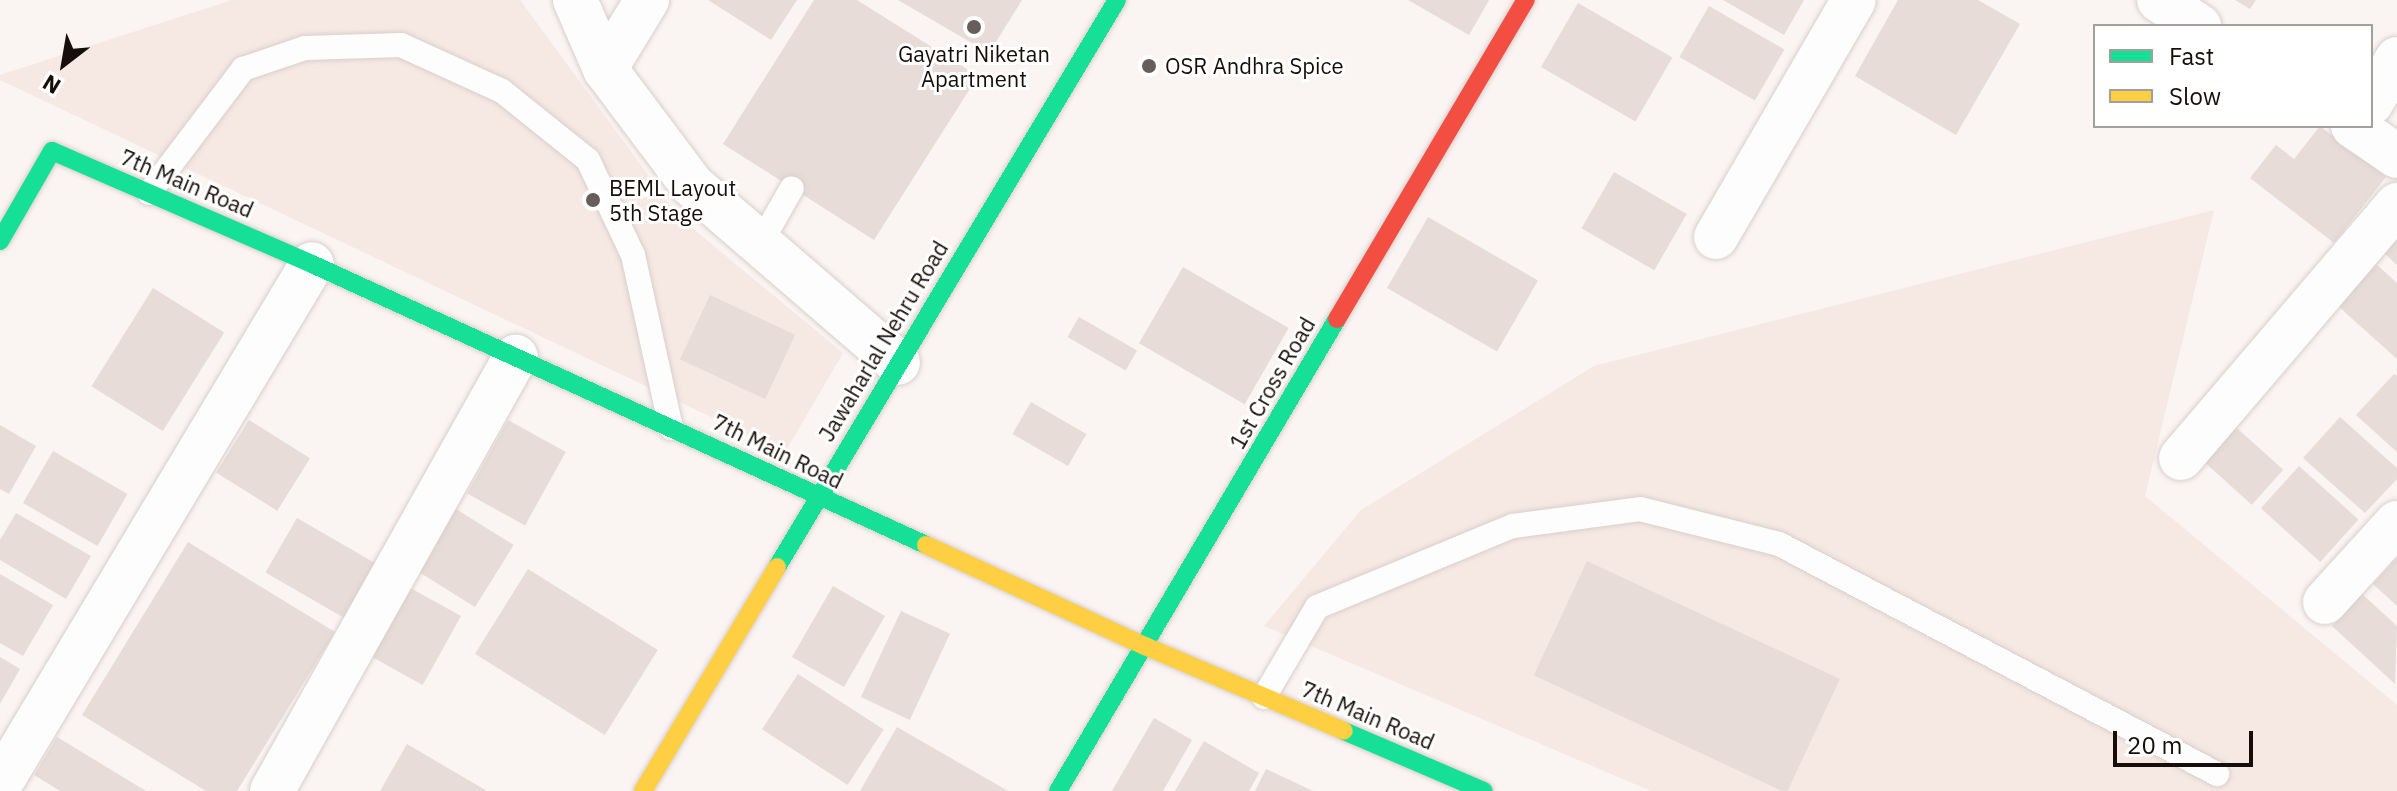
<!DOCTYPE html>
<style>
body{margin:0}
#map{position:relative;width:2397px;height:791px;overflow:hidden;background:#faf4f2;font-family:"IBM Plex Sans",sans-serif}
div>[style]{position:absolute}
.built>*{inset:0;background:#f6e8e2}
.building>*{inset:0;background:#e7dcd7;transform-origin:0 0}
.roads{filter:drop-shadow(0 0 2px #d8cfcc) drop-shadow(0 0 2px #d8cfcc)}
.lane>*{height:24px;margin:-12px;padding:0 12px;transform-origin:12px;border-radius:12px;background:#fefdfd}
.street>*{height:44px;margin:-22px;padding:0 22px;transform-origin:22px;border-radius:22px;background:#fefdfd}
.fast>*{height:18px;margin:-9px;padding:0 9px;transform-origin:9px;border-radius:9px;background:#16e098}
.slow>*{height:18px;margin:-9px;padding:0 9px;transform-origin:9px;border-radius:9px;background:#ffcf43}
.jam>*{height:18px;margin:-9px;padding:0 9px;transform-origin:9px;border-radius:9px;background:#f24e42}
.dots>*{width:22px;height:22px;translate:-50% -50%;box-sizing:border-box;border:4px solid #fff;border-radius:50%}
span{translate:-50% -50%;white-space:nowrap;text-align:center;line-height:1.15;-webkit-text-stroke:6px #fff;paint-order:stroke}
.poi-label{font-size:22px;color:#170e0a}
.left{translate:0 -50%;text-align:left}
.street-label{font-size:22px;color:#170e0a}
.legend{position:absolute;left:2093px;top:24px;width:280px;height:104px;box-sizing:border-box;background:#fff;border:2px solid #a29f9d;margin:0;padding:10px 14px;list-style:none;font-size:24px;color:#170e0a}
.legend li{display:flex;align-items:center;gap:16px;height:40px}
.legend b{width:40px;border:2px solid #a29f9d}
.north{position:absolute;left:24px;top:24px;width:80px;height:80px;-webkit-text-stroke:6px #fff;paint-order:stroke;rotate:211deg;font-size:22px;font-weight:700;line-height:32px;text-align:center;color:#170e0a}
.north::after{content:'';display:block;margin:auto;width:28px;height:36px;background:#170e0a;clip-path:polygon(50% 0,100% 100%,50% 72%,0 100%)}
.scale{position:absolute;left:2113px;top:731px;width:140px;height:36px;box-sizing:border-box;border:4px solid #170e0a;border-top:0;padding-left:10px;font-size:24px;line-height:28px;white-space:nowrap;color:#170e0a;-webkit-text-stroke:6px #fff;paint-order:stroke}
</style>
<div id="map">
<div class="built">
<i style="clip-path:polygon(232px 0,520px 0,679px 217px,843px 353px,785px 452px,0 80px,0 75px)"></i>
<i style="clip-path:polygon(2214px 210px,2145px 496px,2397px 705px,2397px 791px,1651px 791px,1264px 626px,1361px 510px,1594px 366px)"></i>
</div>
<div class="building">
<i style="clip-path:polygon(708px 0,797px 0,771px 40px)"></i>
<i style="clip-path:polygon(814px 0,857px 0,978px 76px,874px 240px,723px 144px)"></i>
<i style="clip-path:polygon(898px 0,1022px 0,989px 53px)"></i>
<i style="clip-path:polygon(1408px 0,1489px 0,1469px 35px)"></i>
<i style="clip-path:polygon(1723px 0,1804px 0,1784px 35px)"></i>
<i style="clip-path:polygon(1898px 0,1978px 0,2020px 24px,1956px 135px,1855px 76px)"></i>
<i style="clip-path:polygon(2235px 0,2256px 0,2250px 9px)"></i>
<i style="left:1578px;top:3px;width:109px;height:74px;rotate:30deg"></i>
<i style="left:1709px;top:6px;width:87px;height:59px;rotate:30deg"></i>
<i style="clip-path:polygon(2320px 126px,2386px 177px,2334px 243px,2250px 178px,2276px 145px,2294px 159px)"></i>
<i style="left:1614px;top:172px;width:84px;height:65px;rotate:30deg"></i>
<i style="left:1428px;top:217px;width:127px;height:82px;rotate:30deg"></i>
<i style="clip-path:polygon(2397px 239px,2397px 265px,2384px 253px)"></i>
<i style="clip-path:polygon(2375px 263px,2397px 283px,2397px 359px,2337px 305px)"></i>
<i style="left:1183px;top:267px;width:122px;height:88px;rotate:30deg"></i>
<i style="left:153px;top:288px;width:84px;height:116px;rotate:32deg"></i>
<i style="left:710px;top:295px;width:94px;height:71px;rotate:25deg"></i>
<i style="left:1079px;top:317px;width:67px;height:23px;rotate:30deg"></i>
<i style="clip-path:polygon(2394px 374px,2397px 376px,2397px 452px,2356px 415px)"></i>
<i style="left:1031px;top:402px;width:64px;height:37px;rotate:30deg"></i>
<i style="clip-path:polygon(2340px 417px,2397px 468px,2397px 479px,2365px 513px,2303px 458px)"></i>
<i style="left:249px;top:420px;width:72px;height:62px;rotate:32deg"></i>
<i style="left:508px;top:420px;width:66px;height:84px;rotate:29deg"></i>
<i style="left:2229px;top:421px;width:73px;height:47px;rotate:42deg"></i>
<i style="clip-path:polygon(0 425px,36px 446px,9px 494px,0 489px)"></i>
<i style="left:53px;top:451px;width:86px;height:60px;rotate:30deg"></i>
<i style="left:2299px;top:466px;width:80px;height:57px;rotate:42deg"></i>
<i style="left:456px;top:509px;width:68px;height:73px;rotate:32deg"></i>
<i style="clip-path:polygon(16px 513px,91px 556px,66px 599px,0 560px,0 540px)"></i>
<i style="left:297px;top:518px;width:90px;height:63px;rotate:30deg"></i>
<i style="clip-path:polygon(188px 542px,335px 632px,237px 791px,206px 791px,82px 715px)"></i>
<i style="clip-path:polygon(2397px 558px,2397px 606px,2373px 584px)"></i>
<i style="left:1587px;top:561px;width:279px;height:126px;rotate:25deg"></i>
<i style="left:528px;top:569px;width:153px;height:100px;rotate:32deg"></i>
<i style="clip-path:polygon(0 574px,53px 605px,23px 656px,0 643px)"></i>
<i style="left:405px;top:585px;width:64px;height:79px;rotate:29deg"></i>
<i style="left:833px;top:586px;width:60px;height:82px;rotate:30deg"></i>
<i style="clip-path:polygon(2362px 594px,2397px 626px,2395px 684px,2332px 626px)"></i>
<i style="left:901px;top:611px;width:54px;height:95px;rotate:25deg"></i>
<i style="clip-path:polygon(0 657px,20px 669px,0 704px)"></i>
<i style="left:798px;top:674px;width:102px;height:66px;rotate:33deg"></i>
<i style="clip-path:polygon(1154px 718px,1192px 740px,1163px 791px,1112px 791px)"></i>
<i style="clip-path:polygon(897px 727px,1008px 791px,860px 791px)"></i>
<i style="clip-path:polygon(57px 737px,146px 791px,60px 791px,34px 775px)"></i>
<i style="clip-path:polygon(1204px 741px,1259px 773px,1249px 791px,1175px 791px)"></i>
<i style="clip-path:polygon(407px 744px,487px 791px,380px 791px)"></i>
<i style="clip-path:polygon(1266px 769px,1313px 791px,1255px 791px)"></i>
</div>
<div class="roads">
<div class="lane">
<i style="left:149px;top:193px;width:156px;rotate:-52.8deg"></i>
<i style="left:243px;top:69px;width:65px;rotate:-18.7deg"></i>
<i style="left:305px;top:48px;width:96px;rotate:-1.8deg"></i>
<i style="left:401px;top:45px;width:111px;rotate:24.5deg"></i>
<i style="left:502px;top:91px;width:110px;rotate:38.7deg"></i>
<i style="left:588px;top:160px;width:105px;rotate:64.7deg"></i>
<i style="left:633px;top:255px;width:177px;rotate:77.6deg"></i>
<i style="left:760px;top:244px;width:64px;rotate:-60.3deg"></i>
<i style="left:1264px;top:697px;width:104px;rotate:-59.5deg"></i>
<i style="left:1317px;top:607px;width:212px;rotate:-22.5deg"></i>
<i style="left:1513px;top:526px;width:128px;rotate:-7.6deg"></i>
<i style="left:1640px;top:509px;width:143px;rotate:14.1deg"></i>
<i style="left:1779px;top:544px;width:495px;rotate:27.7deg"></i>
</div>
<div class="street">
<i style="left:575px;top:0;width:75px;rotate:66.5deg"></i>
<i style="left:605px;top:69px;width:145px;rotate:53.1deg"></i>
<i style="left:692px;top:185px;width:272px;rotate:40.8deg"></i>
<i style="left:2159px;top:0;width:48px;rotate:33deg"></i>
<i style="left:605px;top:69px;width:81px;rotate:-58.7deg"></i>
<i style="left:2371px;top:103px;width:51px;rotate:-59.4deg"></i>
<i style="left:2353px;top:126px;width:53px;rotate:34.3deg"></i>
<i style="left:1716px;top:237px;width:274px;rotate:-59.8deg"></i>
<i style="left:2181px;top:458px;width:333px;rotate:-49.5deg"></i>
<i style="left:2325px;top:602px;width:107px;rotate:-47.7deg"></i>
<i style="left:0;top:784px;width:606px;rotate:-59.04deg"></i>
<i style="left:272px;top:791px;width:498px;rotate:-60.7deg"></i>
</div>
<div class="fast">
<i style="left:0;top:241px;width:104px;rotate:-60deg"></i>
<i style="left:52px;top:151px;width:283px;rotate:23.5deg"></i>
<i style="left:312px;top:264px;width:675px;rotate:24.59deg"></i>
<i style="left:777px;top:567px;width:661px;rotate:-59.05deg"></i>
<i style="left:1344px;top:731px;width:152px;rotate:23.2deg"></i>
<i style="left:1058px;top:791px;width:548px;rotate:-59.41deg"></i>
</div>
<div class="slow">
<i style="left:926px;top:545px;width:241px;rotate:24.8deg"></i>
<i style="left:1145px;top:646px;width:216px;rotate:23.1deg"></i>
<i style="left:643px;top:791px;width:261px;rotate:-59.1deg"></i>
</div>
<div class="jam">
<i style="left:1337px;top:319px;width:371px;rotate:-59.4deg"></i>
</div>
</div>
<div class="dots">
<i style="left:974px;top:27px;background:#665e5b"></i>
<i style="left:1149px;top:66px;background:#665e5b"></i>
<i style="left:593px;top:200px;background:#665e5b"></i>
</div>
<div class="poi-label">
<span style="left:974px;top:66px">Gayatri Niketan<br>Apartment</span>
<span class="left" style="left:1165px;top:66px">OSR Andhra Spice</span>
<span class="left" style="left:609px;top:200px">BEML Layout<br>5th Stage</span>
</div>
<div class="street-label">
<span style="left:187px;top:183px;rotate:23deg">7th Main Road</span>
<span style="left:883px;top:341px;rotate:-59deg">Jawaharlal Nehru Road</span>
<span style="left:1272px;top:383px;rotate:-60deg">1st Cross Road</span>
<span style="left:778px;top:451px;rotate:26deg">7th Main Road</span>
<span style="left:1368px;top:715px;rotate:23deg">7th Main Road</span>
</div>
<ul class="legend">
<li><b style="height:10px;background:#16e098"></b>Fast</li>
<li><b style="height:10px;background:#ffcf43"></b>Slow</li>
</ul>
<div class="north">N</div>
<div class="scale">20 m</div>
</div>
